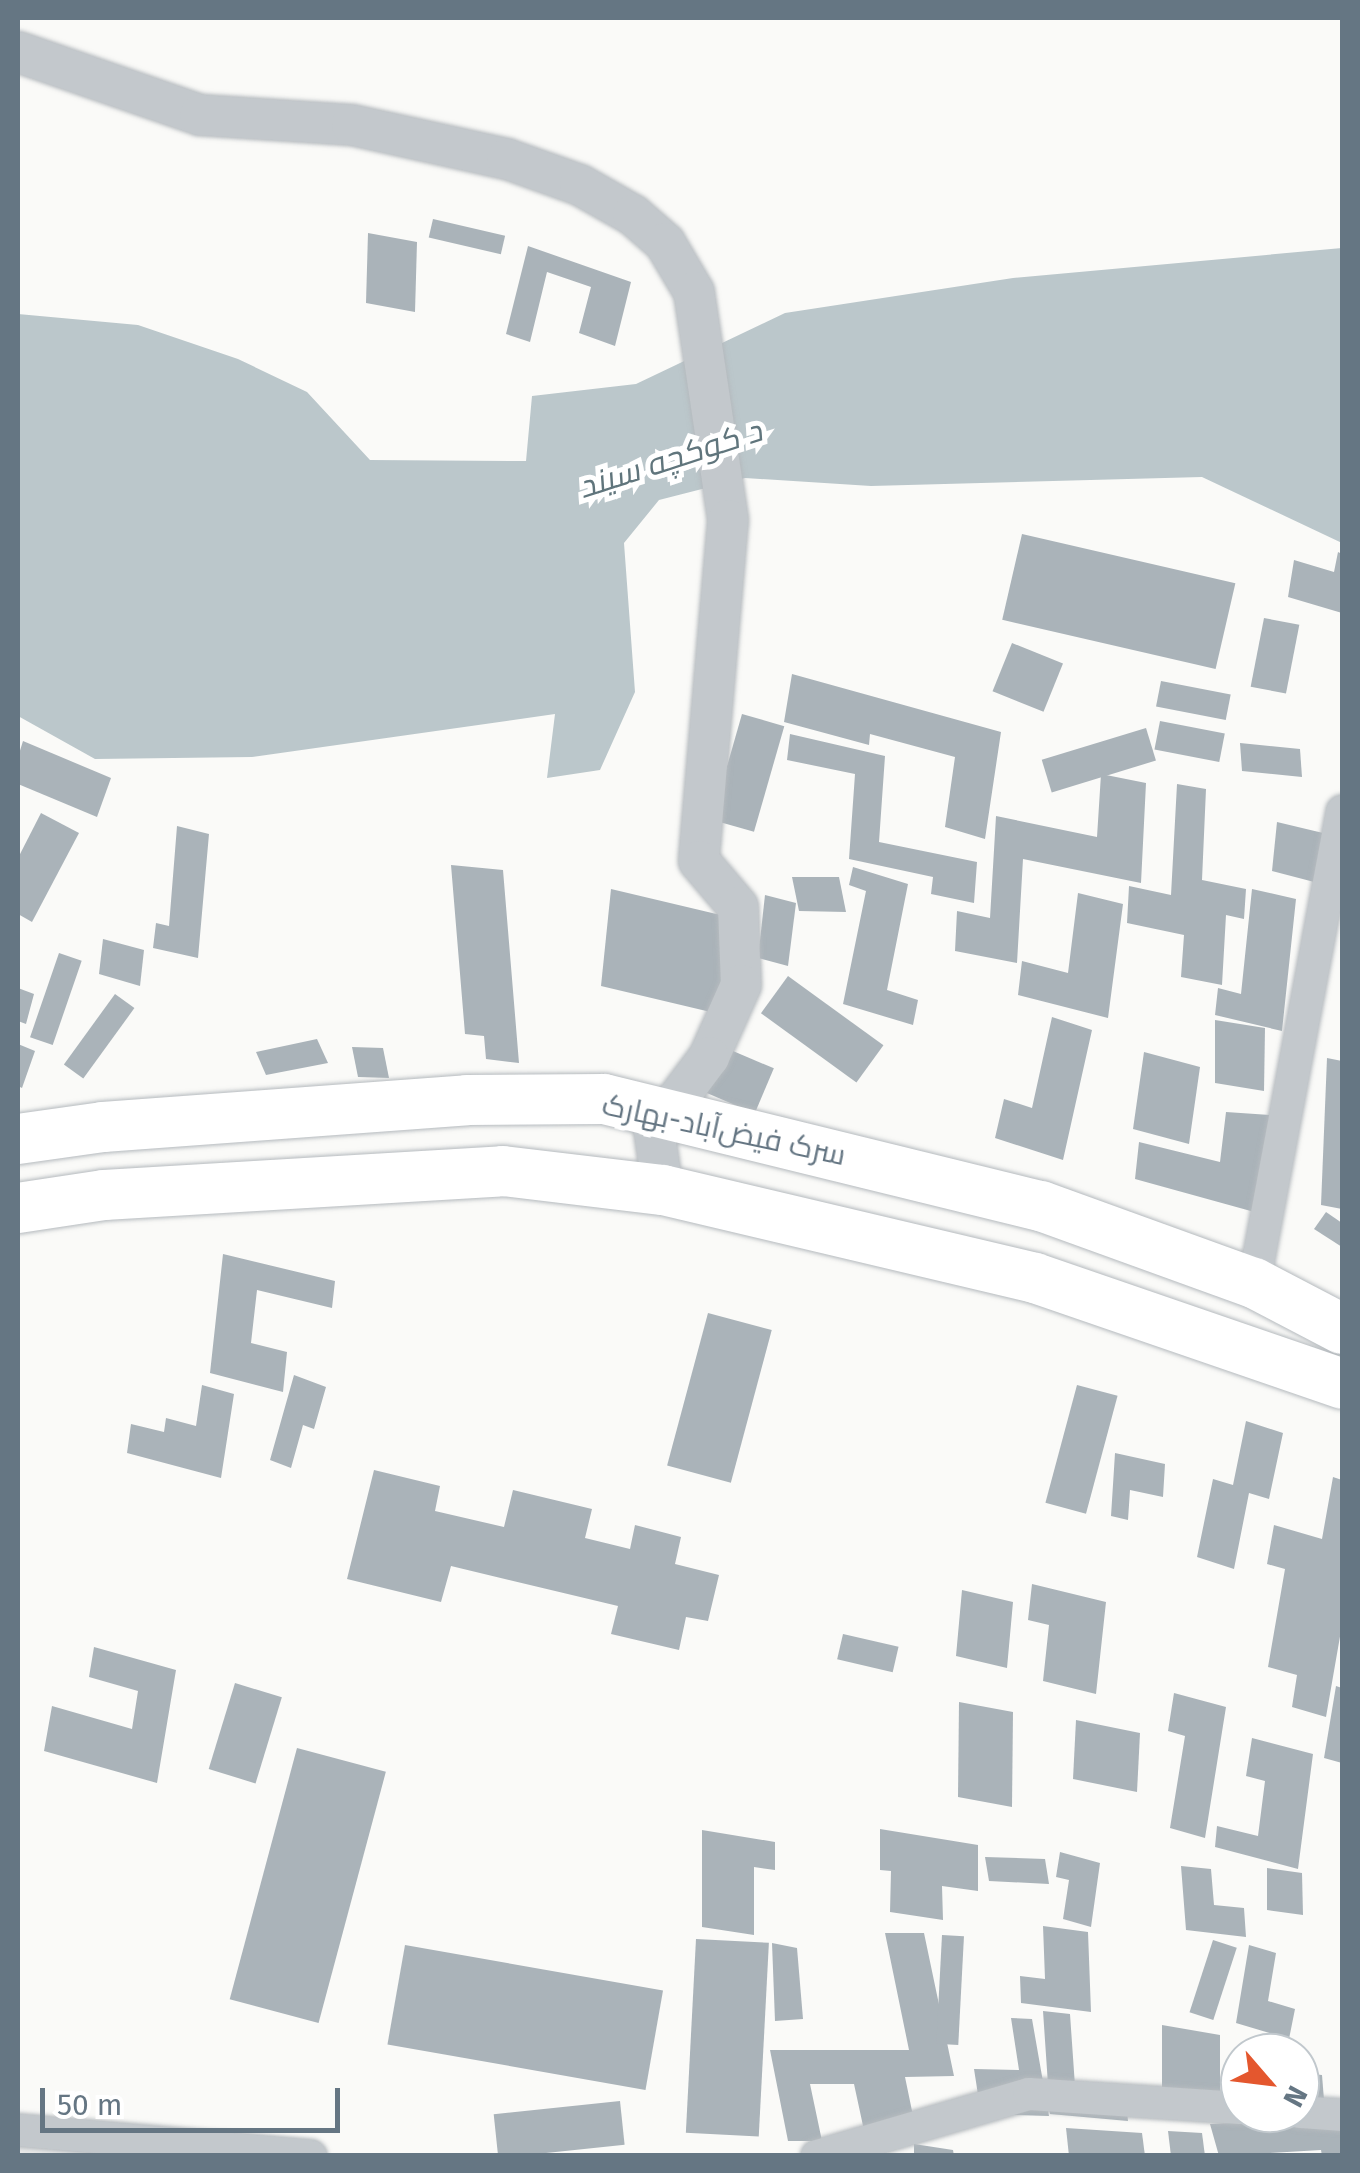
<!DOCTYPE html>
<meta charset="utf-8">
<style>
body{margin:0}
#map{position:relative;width:1360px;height:2173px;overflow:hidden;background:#fafaf8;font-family:"Fira Sans",Cairo,sans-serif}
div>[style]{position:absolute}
.built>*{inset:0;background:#e8e9e9}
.water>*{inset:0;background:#bbc7cb}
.building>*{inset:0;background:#aab3b9;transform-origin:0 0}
.roads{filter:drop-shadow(0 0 2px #b5babe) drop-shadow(0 0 2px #b5babe)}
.minor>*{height:32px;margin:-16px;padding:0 16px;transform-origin:16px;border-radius:16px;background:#c3c8cc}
.tertiary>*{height:40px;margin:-20px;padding:0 20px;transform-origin:20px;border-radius:20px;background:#c3c8cc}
.primary>*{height:50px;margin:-25px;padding:0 25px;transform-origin:25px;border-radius:25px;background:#fff}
span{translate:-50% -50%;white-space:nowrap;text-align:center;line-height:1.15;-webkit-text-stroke:10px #fff;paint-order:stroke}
.street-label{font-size:30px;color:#657683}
.water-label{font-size:32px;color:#60757c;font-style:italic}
.frame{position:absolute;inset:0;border:20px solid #657683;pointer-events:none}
.north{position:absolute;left:1220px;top:2033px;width:100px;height:100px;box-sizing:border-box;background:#fff;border:2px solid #c1c8cd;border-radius:50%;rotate:118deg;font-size:28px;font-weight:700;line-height:40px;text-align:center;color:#657683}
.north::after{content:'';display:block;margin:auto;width:35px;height:45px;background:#e4572e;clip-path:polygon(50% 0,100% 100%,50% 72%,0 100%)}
.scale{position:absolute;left:40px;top:2088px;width:300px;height:45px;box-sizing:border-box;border:5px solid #657683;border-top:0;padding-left:12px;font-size:30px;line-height:35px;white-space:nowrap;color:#657683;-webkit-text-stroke:8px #fff;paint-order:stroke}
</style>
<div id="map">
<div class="built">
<i style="clip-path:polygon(18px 2140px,161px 2155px,18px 2155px)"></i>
</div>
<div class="water">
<i style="clip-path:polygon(1342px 248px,1342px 543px,1202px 477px,871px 486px,745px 478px,659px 500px,624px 543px,635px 692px,600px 770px,547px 778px,555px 714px,252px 757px,95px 759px,18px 716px,18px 314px,138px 325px,238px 359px,307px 392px,370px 460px,526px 461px,532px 396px,636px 384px,785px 313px,1013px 278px)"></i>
</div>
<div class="building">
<i style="left:433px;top:219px;width:74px;height:19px;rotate:13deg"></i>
<i style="clip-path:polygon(368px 233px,417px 242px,415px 312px,366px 303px)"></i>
<i style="clip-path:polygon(528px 246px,631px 282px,615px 346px,579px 333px,591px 287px,547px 272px,530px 342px,506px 334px)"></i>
<i style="left:1022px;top:534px;width:219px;height:88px;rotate:13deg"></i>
<i style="clip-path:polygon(1338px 552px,1342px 554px,1342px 613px,1288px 597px,1294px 560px,1334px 572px)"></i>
<i style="left:1264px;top:618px;width:36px;height:70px;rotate:11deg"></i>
<i style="left:1012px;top:643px;width:55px;height:52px;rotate:22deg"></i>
<i style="clip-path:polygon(792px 674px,1001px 732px,985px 839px,945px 827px,955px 757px,870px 734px,869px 745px,784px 722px)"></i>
<i style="left:1161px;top:681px;width:71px;height:26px;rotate:11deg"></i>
<i style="left:742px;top:714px;width:44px;height:110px;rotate:16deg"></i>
<i style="left:1160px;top:721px;width:66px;height:29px;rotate:11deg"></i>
<i style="left:1146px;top:728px;width:34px;height:109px;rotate:73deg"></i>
<i style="clip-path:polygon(790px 734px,885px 756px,879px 842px,977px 862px,974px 903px,931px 894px,933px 877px,849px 859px,855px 774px,787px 760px)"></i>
<i style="clip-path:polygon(23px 741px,111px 778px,97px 817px,18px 784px,18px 757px)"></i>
<i style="clip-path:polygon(1240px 743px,1300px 749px,1302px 777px,1242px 771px)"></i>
<i style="clip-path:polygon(1101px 774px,1146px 783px,1141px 883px,1023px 859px,1017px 963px,955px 951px,957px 911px,990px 918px,996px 816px,1097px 837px)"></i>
<i style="clip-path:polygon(1177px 784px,1206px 789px,1202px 880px,1246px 889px,1244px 919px,1226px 915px,1222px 985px,1181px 977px,1184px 935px,1127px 923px,1129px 886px,1171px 895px)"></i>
<i style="clip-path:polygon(41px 813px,79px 833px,32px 922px,18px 914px,18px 858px)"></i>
<i style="clip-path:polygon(1277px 822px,1323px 833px,1318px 883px,1272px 871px)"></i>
<i style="clip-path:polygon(177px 826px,209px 834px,198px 958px,153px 948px,156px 923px,169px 926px)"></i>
<i style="clip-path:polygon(451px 865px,503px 870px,519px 1063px,486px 1059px,484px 1036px,465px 1034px)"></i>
<i style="clip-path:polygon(853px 867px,908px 884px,887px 990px,918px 1000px,913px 1025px,843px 1004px,866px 891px,849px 885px)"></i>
<i style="clip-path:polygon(792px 877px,839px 877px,846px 912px,799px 911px)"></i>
<i style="clip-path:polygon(611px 889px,729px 917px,719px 1014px,601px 986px)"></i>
<i style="clip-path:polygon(1252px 889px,1296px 899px,1282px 1031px,1215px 1015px,1218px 988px,1241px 994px)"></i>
<i style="clip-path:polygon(1078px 893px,1123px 904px,1108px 1018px,1018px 995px,1022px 961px,1068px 973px)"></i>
<i style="clip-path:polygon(765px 895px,796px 903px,788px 966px,758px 958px)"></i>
<i style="clip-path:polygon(103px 939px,144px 950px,140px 986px,99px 974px)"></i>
<i style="left:59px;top:953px;width:24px;height:89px;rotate:19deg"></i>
<i style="left:788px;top:976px;width:118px;height:46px;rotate:36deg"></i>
<i style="clip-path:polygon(18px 988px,34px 994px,26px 1024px,18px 1021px)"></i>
<i style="left:115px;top:994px;width:24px;height:87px;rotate:36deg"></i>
<i style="clip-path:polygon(1052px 1017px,1092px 1030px,1063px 1160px,995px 1138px,1004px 1099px,1032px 1108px)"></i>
<i style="clip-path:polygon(1215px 1020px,1265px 1028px,1264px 1091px,1215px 1083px)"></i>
<i style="clip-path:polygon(317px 1039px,328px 1063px,266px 1075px,256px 1052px)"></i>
<i style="clip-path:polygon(18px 1044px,35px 1051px,22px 1088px,18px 1086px)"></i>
<i style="clip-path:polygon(352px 1047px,383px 1048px,389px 1078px,358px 1077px)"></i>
<i style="left:726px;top:1048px;width:52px;height:49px;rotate:23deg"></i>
<i style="clip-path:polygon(1144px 1052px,1200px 1067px,1189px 1144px,1133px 1129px)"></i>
<i style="clip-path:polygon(1327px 1058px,1342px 1061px,1342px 1209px,1321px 1205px)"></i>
<i style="clip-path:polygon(1226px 1112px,1270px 1115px,1258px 1213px,1135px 1179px,1139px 1142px,1220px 1162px)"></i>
<i style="clip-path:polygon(1326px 1212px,1342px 1223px,1342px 1247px,1314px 1229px)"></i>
<i style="clip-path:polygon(223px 1254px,335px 1281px,332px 1308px,257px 1290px,251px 1343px,287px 1352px,283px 1392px,210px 1373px)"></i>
<i style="left:708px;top:1313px;width:66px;height:158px;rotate:15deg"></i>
<i style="clip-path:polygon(294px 1375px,326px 1387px,314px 1429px,303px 1425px,291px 1468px,270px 1460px)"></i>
<i style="clip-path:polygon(202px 1385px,234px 1394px,221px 1478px,127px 1453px,131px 1424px,164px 1432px,166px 1418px,196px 1426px)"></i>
<i style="left:1077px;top:1385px;width:42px;height:122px;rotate:15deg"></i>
<i style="clip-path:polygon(1246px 1421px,1283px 1433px,1269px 1499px,1249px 1493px,1234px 1569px,1197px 1557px,1213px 1479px,1233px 1485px)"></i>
<i style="clip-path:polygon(1115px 1453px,1165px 1464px,1163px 1497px,1130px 1490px,1128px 1520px,1111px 1516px)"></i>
<i style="clip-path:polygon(374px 1470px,440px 1486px,435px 1511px,504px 1527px,513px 1490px,592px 1509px,585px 1538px,630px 1549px,635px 1525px,681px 1537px,675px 1564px,719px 1575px,708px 1621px,686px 1617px,679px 1650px,611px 1634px,618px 1606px,451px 1566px,441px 1602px,347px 1579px)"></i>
<i style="clip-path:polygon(1333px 1477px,1342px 1480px,1342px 1625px,1326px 1717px,1292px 1707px,1297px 1675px,1268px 1667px,1285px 1569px,1267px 1564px,1274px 1525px,1322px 1539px)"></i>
<i style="clip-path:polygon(1032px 1584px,1106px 1602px,1096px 1694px,1043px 1681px,1049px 1625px,1028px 1620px)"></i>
<i style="clip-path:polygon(962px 1590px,1013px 1602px,1007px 1668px,956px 1656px)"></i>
<i style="left:843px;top:1634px;width:57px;height:26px;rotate:13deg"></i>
<i style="clip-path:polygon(94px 1647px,176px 1670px,157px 1783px,44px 1751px,52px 1706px,132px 1729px,138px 1691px,89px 1677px)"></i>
<i style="left:235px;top:1683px;width:49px;height:90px;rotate:17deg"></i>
<i style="clip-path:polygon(1336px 1686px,1342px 1688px,1342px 1763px,1324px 1758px)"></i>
<i style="clip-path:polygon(1174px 1693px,1226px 1707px,1205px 1838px,1170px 1828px,1185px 1736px,1168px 1731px)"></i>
<i style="clip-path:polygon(959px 1702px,1013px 1712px,1012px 1807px,958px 1797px)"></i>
<i style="clip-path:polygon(1076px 1720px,1140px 1733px,1137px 1792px,1073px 1779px)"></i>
<i style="clip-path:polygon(1252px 1738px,1313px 1754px,1298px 1869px,1215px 1847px,1217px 1826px,1258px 1836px,1265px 1781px,1246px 1776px)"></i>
<i style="left:297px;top:1748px;width:92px;height:260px;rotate:15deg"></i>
<i style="clip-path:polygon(880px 1829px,978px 1845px,978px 1891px,942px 1886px,943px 1920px,890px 1912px,891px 1871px,880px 1870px)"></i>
<i style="clip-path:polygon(702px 1830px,775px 1842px,775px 1870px,754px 1867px,754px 1935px,702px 1927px)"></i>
<i style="clip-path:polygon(1060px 1852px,1100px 1863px,1091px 1927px,1063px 1919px,1069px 1880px,1056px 1877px)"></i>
<i style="clip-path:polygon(985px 1857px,1045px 1859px,1049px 1884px,989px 1881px)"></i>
<i style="clip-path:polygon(1181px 1866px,1211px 1869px,1214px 1905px,1244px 1908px,1246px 1937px,1186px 1930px)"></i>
<i style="clip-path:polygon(1267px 1868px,1302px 1873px,1303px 1915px,1267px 1910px)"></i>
<i style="clip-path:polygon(1043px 1926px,1088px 1932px,1091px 2012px,1021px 2003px,1020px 1976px,1045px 1979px)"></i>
<i style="clip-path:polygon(885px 1933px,924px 1933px,954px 2076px,905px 2077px,917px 2135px,865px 2135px,854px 2084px,810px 2084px,822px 2141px,788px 2141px,770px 2050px,909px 2050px)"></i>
<i style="left:942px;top:1935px;width:22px;height:109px;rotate:3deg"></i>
<i style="left:696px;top:1939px;width:73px;height:194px;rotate:3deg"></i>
<i style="left:1213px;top:1940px;width:25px;height:76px;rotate:18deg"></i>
<i style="clip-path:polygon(772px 1943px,797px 1948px,803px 2019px,775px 2021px)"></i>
<i style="left:405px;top:1945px;width:262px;height:101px;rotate:10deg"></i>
<i style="clip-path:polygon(1249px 1945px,1276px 1953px,1268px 2001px,1295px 2009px,1289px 2039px,1236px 2023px)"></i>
<i style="clip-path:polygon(1043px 2011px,1070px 2014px,1075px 2086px,1125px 2091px,1128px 2121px,1050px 2114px)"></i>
<i style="clip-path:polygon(1011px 2018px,1032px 2019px,1049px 2116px,981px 2114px,974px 2069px,1019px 2070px)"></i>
<i style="clip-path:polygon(1162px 2025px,1220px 2035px,1220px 2113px,1162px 2104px)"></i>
<i style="clip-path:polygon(1233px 2066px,1240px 2067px,1240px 2091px,1235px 2091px)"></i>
<i style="clip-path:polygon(1300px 2073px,1322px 2075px,1324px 2100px,1300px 2097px)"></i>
<i style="left:620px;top:2101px;width:44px;height:127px;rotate:84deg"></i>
<i style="clip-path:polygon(1342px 2117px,1342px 2156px,1322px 2156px,1321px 2150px,1219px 2156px,1210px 2124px)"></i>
<i style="clip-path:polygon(1066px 2128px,1142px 2133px,1145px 2156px,1069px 2156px)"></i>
<i style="clip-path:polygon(1168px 2131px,1202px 2133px,1205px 2156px,1171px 2156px)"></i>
<i style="clip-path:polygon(914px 2144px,953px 2150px,954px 2156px,914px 2156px)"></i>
</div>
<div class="roads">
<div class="minor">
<i style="left:1254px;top:1283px;width:480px;rotate:-79.4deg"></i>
<i style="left:1300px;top:2112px;width:42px;rotate:4.1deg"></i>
<i style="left:18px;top:2130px;width:294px;rotate:5.1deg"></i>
<i style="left:817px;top:2156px;width:221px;rotate:-16.3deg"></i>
<i style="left:1029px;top:2094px;width:211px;rotate:3.8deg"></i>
</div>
<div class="tertiary">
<i style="left:18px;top:52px;width:193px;rotate:19.1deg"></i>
<i style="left:200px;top:115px;width:152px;rotate:3.8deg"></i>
<i style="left:352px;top:125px;width:159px;rotate:12.4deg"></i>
<i style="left:507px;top:159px;width:77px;rotate:19.6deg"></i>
<i style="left:580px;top:185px;width:61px;rotate:29.5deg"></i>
<i style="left:633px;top:215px;width:43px;rotate:41.2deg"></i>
<i style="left:665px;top:243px;width:57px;rotate:59.4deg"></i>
<i style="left:694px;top:292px;width:231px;rotate:81.5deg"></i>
<i style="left:728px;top:520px;width:342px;rotate:94.9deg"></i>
<i style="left:699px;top:861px;width:60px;rotate:49.7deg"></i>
<i style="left:738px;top:907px;width:78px;rotate:87.8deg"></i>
<i style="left:741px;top:985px;width:79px;rotate:114deg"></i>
<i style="left:709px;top:1057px;width:91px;rotate:127deg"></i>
<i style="left:654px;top:1130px;width:61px;rotate:81.5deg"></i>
</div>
<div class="primary">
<i style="left:18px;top:1139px;width:86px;rotate:-8deg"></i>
<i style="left:103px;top:1127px;width:365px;rotate:-4.2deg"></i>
<i style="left:467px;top:1100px;width:137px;rotate:-0.4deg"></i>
<i style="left:604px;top:1099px;width:450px;rotate:13.8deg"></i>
<i style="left:1041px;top:1206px;width:226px;rotate:19.9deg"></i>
<i style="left:1254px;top:1283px;width:99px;rotate:27.6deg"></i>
<i style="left:18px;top:1208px;width:87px;rotate:-8.6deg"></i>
<i style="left:104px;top:1195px;width:400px;rotate:-3.4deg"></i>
<i style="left:503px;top:1171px;width:161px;rotate:6.8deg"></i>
<i style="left:663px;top:1190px;width:382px;rotate:13.3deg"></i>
<i style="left:1035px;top:1278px;width:325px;rotate:19deg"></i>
</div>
</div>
<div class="street-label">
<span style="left:724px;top:1130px;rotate:12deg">سرک فیض‌آباد-بهارک</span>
</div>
<div class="water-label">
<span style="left:670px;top:459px;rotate:-18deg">د کوکچه سیند</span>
</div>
<div class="frame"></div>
<div class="north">N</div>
<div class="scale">50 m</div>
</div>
